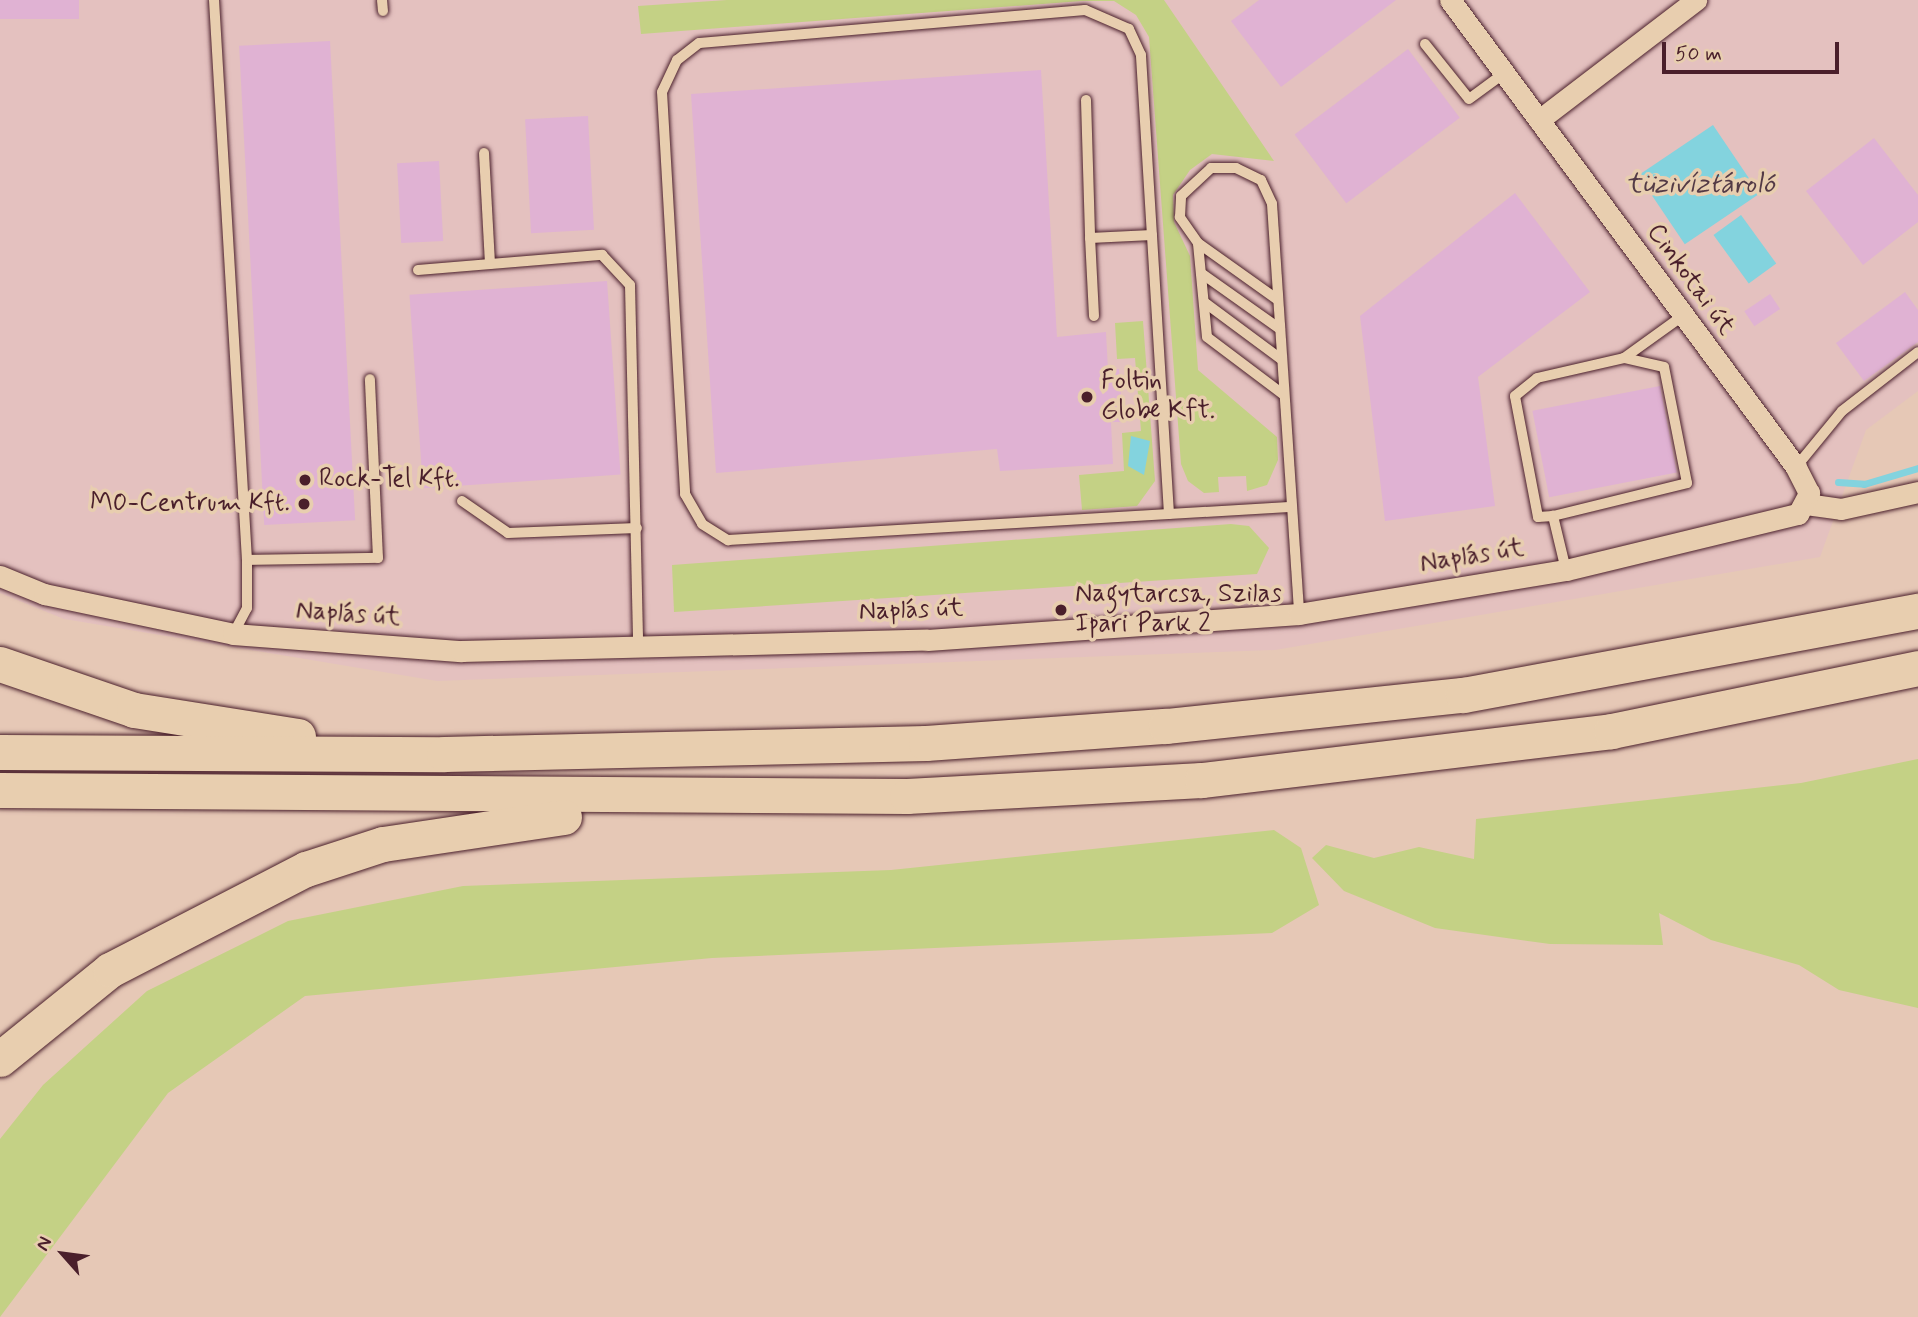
<!DOCTYPE html>
<meta charset="utf-8">
<style>
body{margin:0}
#map{position:relative;width:1918px;height:1317px;overflow:hidden;background:#e6c8b6;font-family:Mynerve,sans-serif}
div>[style]{position:absolute}
.built>*{inset:0;background:#e4c1bf}
.green>*{inset:0;background:#c4d185}
.water>*{inset:0;background:#83d3de;transform-origin:0 0}
.stream>*{height:7px;margin:-3.5px;padding:0 3.5px;transform-origin:3.5px;border-radius:3.5px;background:#83d3de}
.building>*{inset:0;background:#e0b2d3;transform-origin:0 0}
.roads{filter:drop-shadow(0 0 2px #4a1f2b) drop-shadow(0 0 2px #4a1f2b)}
.service>*{height:10px;margin:-5px;padding:0 5px;transform-origin:5px;border-radius:5px;background:#e8ceaf}
.minor>*{height:21px;margin:-10.5px;padding:0 10.5px;transform-origin:10.5px;border-radius:10.5px;background:#e8ceaf}
.trunk>*{height:35px;margin:-17.5px;padding:0 17.5px;transform-origin:17.5px;border-radius:17.5px;background:#e8ceaf}
.dots>*{width:19px;height:19px;translate:-50% -50%;box-sizing:border-box;border:4px solid #e8ceaf;border-radius:50%}
span{translate:-50% -50%;white-space:nowrap;text-align:center;line-height:1.15;-webkit-text-stroke:7px #e8ceaf;paint-order:stroke}
.street-label{font-size:26px;color:#4a1f2b}
.poi-label{font-size:26px;color:#4a1f2b}
.left{translate:0 -50%;text-align:left}
.right{translate:-100% -50%;text-align:right}
.water-label{font-size:28px;color:#533a46;font-style:italic}
.north{position:absolute;left:28px;top:1219px;width:70px;height:70px;-webkit-text-stroke:5px #e8ceaf;paint-order:stroke;rotate:298deg;font-size:19px;font-weight:700;line-height:28px;text-align:center;color:#4a1f2b}
.north::after{content:'';display:block;margin:auto;width:24px;height:32px;background:#4a1f2b;clip-path:polygon(50% 0,100% 100%,50% 72%,0 100%)}
.scale{position:absolute;left:1662px;top:42px;width:177px;height:32px;box-sizing:border-box;border:4px solid #4a1f2b;border-top:0;padding-left:9px;font-size:21px;line-height:24px;white-space:nowrap;color:#4a1f2b;-webkit-text-stroke:5px #e8ceaf;paint-order:stroke}
</style>
<div id="map">
<div class="built">
<i style="clip-path:polygon(0 0,1918px 0,1918px 391px,1866px 430px,1820px 557px,1275px 650px,437px 681px,64px 619px,0 593px)"></i>
</div>
<div class="green">
<i style="clip-path:polygon(727px 0,1164px 0,1274px 161px,1212px 154px,1190px 170px,1173px 195px,1174px 222px,1190px 256px,1198px 370px,1277px 437px,1278px 460px,1267px 485px,1247px 491px,1246px 476px,1218px 477px,1219px 492px,1204px 493px,1188px 481px,1181px 464px,1149px 37px,1136px 15px,1114px 1px,1082px 1px,641px 34px,638px 6px)"></i>
<i style="clip-path:polygon(1143px 321px,1155px 481px,1137px 506px,1082px 510px,1079px 475px,1124px 471px,1122px 433px,1141px 431px,1135px 358px,1117px 359px,1115px 323px)"></i>
<i style="clip-path:polygon(1231px 524px,1249px 526px,1269px 548px,1257px 574px,674px 612px,672px 565px)"></i>
<i style="clip-path:polygon(1918px 759px,1918px 1008px,1839px 990px,1799px 965px,1711px 940px,1659px 913px,1663px 945px,1550px 944px,1435px 928px,1344px 891px,1312px 858px,1326px 845px,1374px 858px,1419px 847px,1474px 859px,1476px 819px,1801px 783px)"></i>
<i style="clip-path:polygon(1274px 830px,1301px 848px,1319px 905px,1272px 933px,712px 958px,305px 996px,168px 1093px,0 1317px,0 1139px,43px 1085px,147px 991px,288px 921px,463px 886px,891px 870px)"></i>
</div>
<div class="water">
<i style="left:1713px;top:125px;width:83px;height:90px;rotate:56deg"></i>
<i style="left:1741px;top:215px;width:60px;height:34px;rotate:54deg"></i>
<i style="clip-path:polygon(1131px 436px,1150px 441px,1144px 475px,1128px 466px)"></i>
</div>
<div class="stream">
<i style="left:1838px;top:482px;width:26px;rotate:4deg"></i>
<i style="left:1864px;top:484px;width:56px;rotate:-16.5deg"></i>
</div>
<div class="building">
<i style="left:0;top:0;width:79px;height:19px"></i>
<i style="clip-path:polygon(1259px 0,1396px 0,1281px 87px,1231px 21px)"></i>
<i style="left:330px;top:41px;width:480px;height:91px;rotate:87deg"></i>
<i style="left:1408px;top:49px;width:86px;height:142px;rotate:53deg"></i>
<i style="clip-path:polygon(1041px 70px,1057px 337px,1106px 332px,1108px 370px,1119px 369px,1123px 422px,1111px 422px,1113px 464px,1000px 471px,997px 449px,716px 473px,691px 94px)"></i>
<i style="left:588px;top:116px;width:114px;height:63px;rotate:87deg"></i>
<i style="clip-path:polygon(1874px 138px,1918px 195px,1918px 222px,1863px 265px,1806px 191px)"></i>
<i style="left:439px;top:161px;width:80px;height:42px;rotate:87deg"></i>
<i style="clip-path:polygon(1515px 193px,1590px 292px,1478px 377px,1495px 506px,1385px 521px,1360px 316px)"></i>
<i style="left:607px;top:281px;width:194px;height:198px;rotate:86deg"></i>
<i style="clip-path:polygon(1905px 292px,1918px 310px,1918px 342px,1864px 381px,1836px 343px)"></i>
<i style="left:1770px;top:294px;width:18px;height:31px;rotate:56deg"></i>
<i style="left:1660px;top:386px;width:88px;height:130px;rotate:79deg"></i>
</div>
<div class="roads">
<div class="service">
<i style="left:214px;top:0;width:561px;rotate:86.63deg"></i>
<i style="left:247px;top:560px;width:48px;rotate:90deg"></i>
<i style="left:247px;top:608px;width:30px;rotate:118deg"></i>
<i style="left:382px;top:0;width:11px;rotate:85deg"></i>
<i style="left:1425px;top:44px;width:70px;rotate:51.3deg"></i>
<i style="left:1469px;top:99px;width:42px;rotate:-36.3deg"></i>
<i style="left:1086px;top:100px;width:138px;rotate:88.3deg"></i>
<i style="left:484px;top:153px;width:111px;rotate:86.9deg"></i>
<i style="left:1198px;top:243px;width:98px;rotate:35.5deg"></i>
<i style="left:418px;top:270px;width:185px;rotate:-4.7deg"></i>
<i style="left:602px;top:255px;width:41px;rotate:47deg"></i>
<i style="left:630px;top:285px;width:363px;rotate:88.7deg"></i>
<i style="left:1201px;top:273px;width:97px;rotate:35.3deg"></i>
<i style="left:1204px;top:302px;width:97px;rotate:36.6deg"></i>
<i style="left:1094px;top:316px;width:78px;rotate:-92.9deg"></i>
<i style="left:1090px;top:238px;width:62px;rotate:-2.8deg"></i>
<i style="left:1284px;top:395px;width:96px;rotate:-143deg"></i>
<i style="left:1207px;top:337px;width:94px;rotate:-95.5deg"></i>
<i style="left:1198px;top:243px;width:32px;rotate:-125deg"></i>
<i style="left:1180px;top:217px;width:21px;rotate:-87deg"></i>
<i style="left:1181px;top:196px;width:41px;rotate:-43deg"></i>
<i style="left:1211px;top:168px;width:25px"></i>
<i style="left:1236px;top:168px;width:28px;rotate:26deg"></i>
<i style="left:1261px;top:180px;width:26px;rotate:65deg"></i>
<i style="left:1272px;top:204px;width:411px;rotate:86.2deg"></i>
<i style="left:1796px;top:467px;width:72px;rotate:-50.6deg"></i>
<i style="left:1842px;top:411px;width:96px;rotate:-37.8deg"></i>
<i style="left:462px;top:501px;width:56px;rotate:34.8deg"></i>
<i style="left:508px;top:533px;width:129px;rotate:-2.2deg"></i>
<i style="left:1169px;top:514px;width:460px;rotate:-93.5deg"></i>
<i style="left:1141px;top:55px;width:29px;rotate:-115deg"></i>
<i style="left:1129px;top:29px;width:48px;rotate:-156.6deg"></i>
<i style="left:1085px;top:10px;width:387px;rotate:175.1deg"></i>
<i style="left:699px;top:43px;width:28px;rotate:142deg"></i>
<i style="left:677px;top:60px;width:35px;rotate:115deg"></i>
<i style="left:662px;top:92px;width:403px;rotate:86.7deg"></i>
<i style="left:685px;top:494px;width:34px;rotate:60deg"></i>
<i style="left:702px;top:524px;width:31px;rotate:32deg"></i>
<i style="left:728px;top:540px;width:562px;rotate:-3.37deg"></i>
<i style="left:1553px;top:516px;width:15px;rotate:176deg"></i>
<i style="left:1538px;top:517px;width:123px;rotate:-100.8deg"></i>
<i style="left:1515px;top:396px;width:28px;rotate:-39deg"></i>
<i style="left:1537px;top:378px;width:89px;rotate:-12.9deg"></i>
<i style="left:1624px;top:358px;width:70px;rotate:-35.7deg"></i>
<i style="left:247px;top:560px;width:131px;rotate:-0.9deg"></i>
<i style="left:378px;top:558px;width:179px;rotate:-92.6deg"></i>
<i style="left:1566px;top:570px;width:56px;rotate:-103.5deg"></i>
<i style="left:1553px;top:516px;width:138px;rotate:-13.8deg"></i>
<i style="left:1687px;top:483px;width:118px;rotate:-101.2deg"></i>
<i style="left:1664px;top:367px;width:41px;rotate:-167.3deg"></i>
</div>
<div class="minor">
<i style="left:1539px;top:120px;width:198px;rotate:-37.4deg"></i>
<i style="left:1806px;top:504px;width:35px;rotate:8deg"></i>
<i style="left:1841px;top:509px;width:79px;rotate:-12.4deg"></i>
<i style="left:0;top:576px;width:48px;rotate:22.2deg"></i>
<i style="left:44px;top:594px;width:193px;rotate:11.9deg"></i>
<i style="left:233px;top:634px;width:229px;rotate:4.3deg"></i>
<i style="left:461px;top:651px;width:466px;rotate:-1.4deg"></i>
<i style="left:927px;top:640px;width:373px;rotate:-4deg"></i>
<i style="left:1299px;top:614px;width:271px;rotate:-9.4deg"></i>
<i style="left:1566px;top:570px;width:239px;rotate:-13.6deg"></i>
<i style="left:1798px;top:514px;width:24px;rotate:-62deg"></i>
<i style="left:1809px;top:493px;width:29px;rotate:-117deg"></i>
<i style="left:1796px;top:467px;width:581px;rotate:-126.53deg"></i>
</div>
<div class="trunk">
<i style="left:0;top:664px;width:142px;rotate:18.9deg"></i>
<i style="left:134px;top:710px;width:166px;rotate:9deg"></i>
<i style="left:0;top:752px;width:444px;rotate:0.3deg"></i>
<i style="left:444px;top:754px;width:482px;rotate:-1.3deg"></i>
<i style="left:926px;top:743px;width:241px;rotate:-4.1deg"></i>
<i style="left:1166px;top:726px;width:299px;rotate:-6deg"></i>
<i style="left:1463px;top:695px;width:463px;rotate:-10.5deg"></i>
<i style="left:0;top:790px;width:907px;rotate:0.38deg"></i>
<i style="left:907px;top:796px;width:295px;rotate:-3.1deg"></i>
<i style="left:1202px;top:780px;width:412px;rotate:-6.8deg"></i>
<i style="left:1611px;top:731px;width:313px;rotate:-11.6deg"></i>
<i style="left:0;top:1059px;width:141px;rotate:-39deg"></i>
<i style="left:110px;top:970px;width:220px;rotate:-27.3deg"></i>
<i style="left:306px;top:869px;width:81px;rotate:-18deg"></i>
<i style="left:383px;top:844px;width:183px;rotate:-8.5deg"></i>
</div>
</div>
<div class="dots">
<i style="left:1087px;top:397px;background:#4a1f2b"></i>
<i style="left:305px;top:480px;background:#4a1f2b"></i>
<i style="left:304px;top:504px;background:#4a1f2b"></i>
<i style="left:1061px;top:610px;background:#4a1f2b"></i>
</div>
<div class="street-label">
<span style="left:1690px;top:280px;rotate:54deg">Cinkotai út</span>
<span style="left:1472px;top:557px;rotate:-9deg">Naplás út</span>
<span style="left:911px;top:611px;rotate:-2deg">Naplás út</span>
<span style="left:348px;top:615px;rotate:4deg">Naplás út</span>
</div>
<div class="poi-label">
<span class="left" style="left:1101px;top:397px">Foltin<br>Globe Kft.</span>
<span class="left" style="left:319px;top:480px">Rock-Tel Kft.</span>
<span class="right" style="left:290px;top:504px">M0-Centrum Kft.</span>
<span class="left" style="left:1075px;top:610px">Nagytarcsa, Szilas<br>Ipari Park 2</span>
</div>
<div class="water-label">
<span style="left:1700px;top:185px">tüzivíztároló</span>
</div>
<div class="north">N</div>
<div class="scale">50 m</div>
</div>
